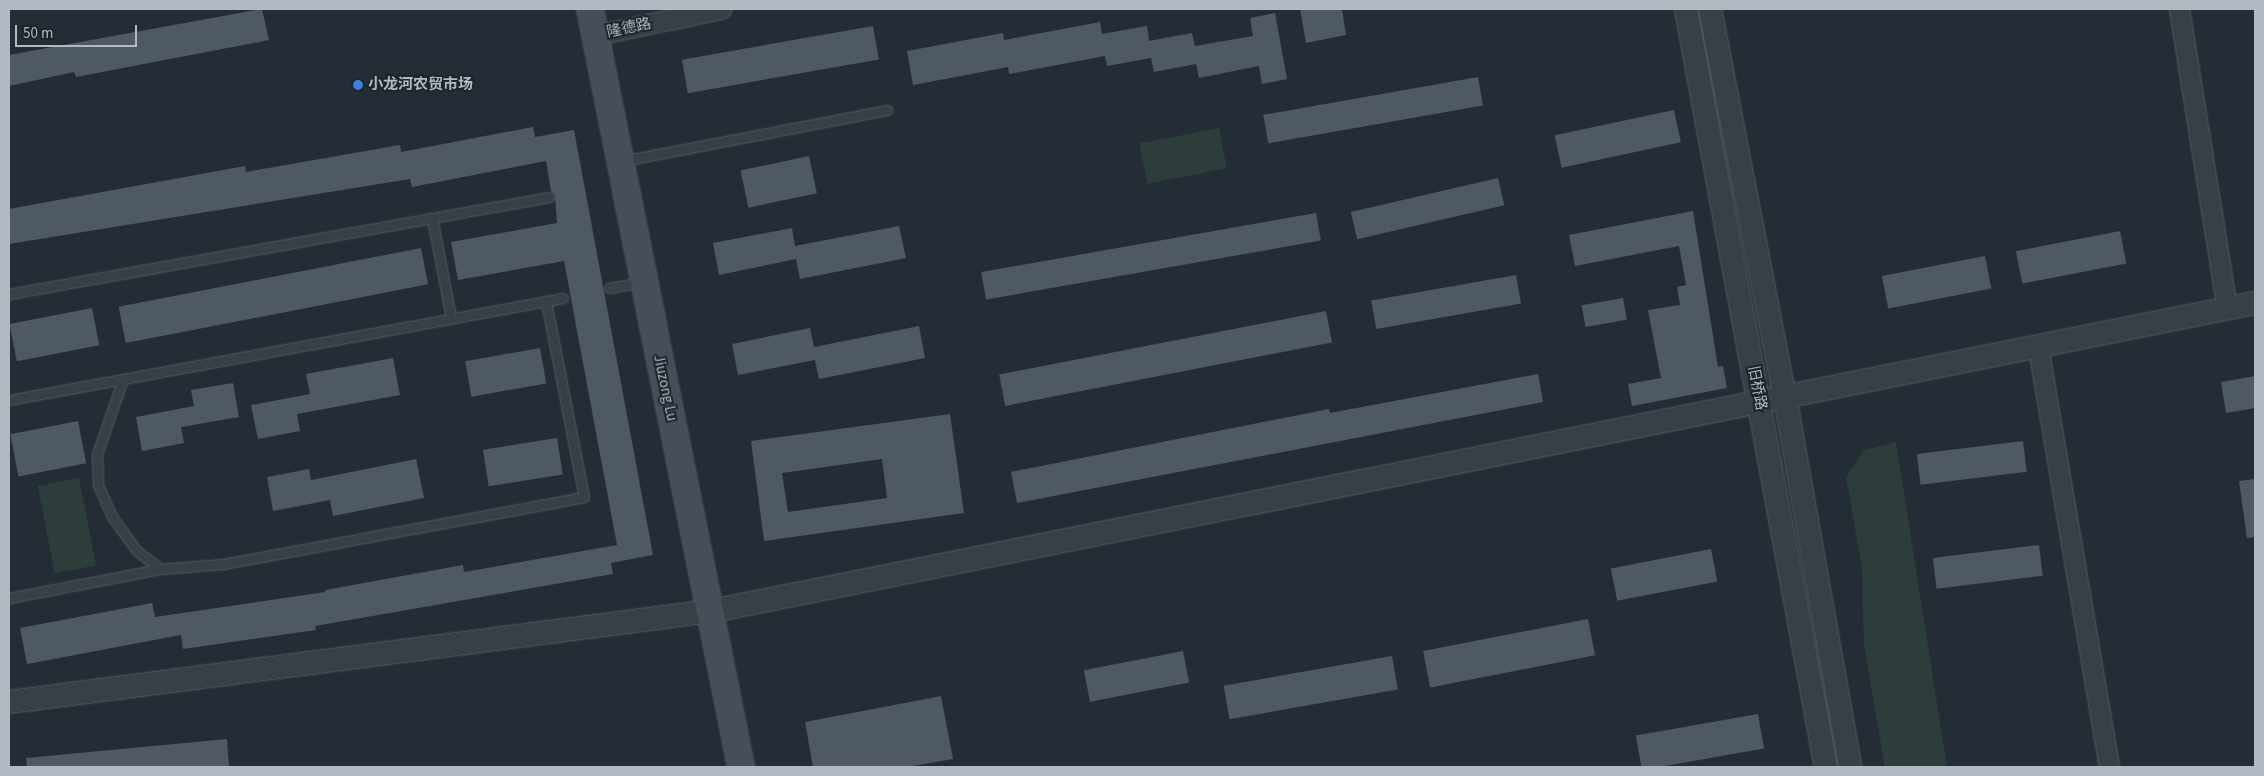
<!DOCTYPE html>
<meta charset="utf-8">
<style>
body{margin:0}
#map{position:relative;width:2264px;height:776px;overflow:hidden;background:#242d36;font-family:"Source Sans 3","Noto Sans SC",sans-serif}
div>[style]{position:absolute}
.green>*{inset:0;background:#2c3d3c;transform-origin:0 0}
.building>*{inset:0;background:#4f5965;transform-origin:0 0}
.roads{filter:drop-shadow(0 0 1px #555c65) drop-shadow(0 0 1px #555c65)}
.service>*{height:9px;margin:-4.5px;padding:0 4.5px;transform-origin:4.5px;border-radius:4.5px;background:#373f47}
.minor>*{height:19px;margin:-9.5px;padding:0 9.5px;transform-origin:9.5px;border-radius:9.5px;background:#373f47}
.tertiary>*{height:22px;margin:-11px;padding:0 11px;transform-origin:11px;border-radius:11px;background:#373f47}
.secondary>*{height:26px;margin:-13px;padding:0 13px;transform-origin:13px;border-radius:13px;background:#464e59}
.dots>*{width:14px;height:14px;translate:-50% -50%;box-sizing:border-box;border:2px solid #1c242c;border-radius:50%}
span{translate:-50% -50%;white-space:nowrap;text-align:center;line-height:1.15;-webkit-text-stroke:4px #1c242c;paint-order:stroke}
.street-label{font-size:15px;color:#b2b9c3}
.poi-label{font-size:15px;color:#b2b9c3;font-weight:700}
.left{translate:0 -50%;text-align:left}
.frame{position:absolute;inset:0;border:10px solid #b2b9c3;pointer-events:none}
.scale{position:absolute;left:15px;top:25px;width:122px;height:22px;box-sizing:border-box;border:2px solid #b2b9c3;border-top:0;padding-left:6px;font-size:15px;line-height:18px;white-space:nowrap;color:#b2b9c3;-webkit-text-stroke:4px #1c242c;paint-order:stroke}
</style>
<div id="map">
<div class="green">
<i style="left:1219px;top:128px;width:41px;height:81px;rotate:79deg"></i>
<i style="clip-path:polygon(1896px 442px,1947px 767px,1885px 767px,1864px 645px,1862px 569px,1846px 477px,1864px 450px)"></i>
<i style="left:79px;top:478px;width:89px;height:42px;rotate:79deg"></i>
</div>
<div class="building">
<i style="clip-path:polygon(262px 9px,269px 40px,76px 77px,74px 72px,9px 86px,9px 55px)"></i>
<i style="clip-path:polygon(1300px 9px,1342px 9px,1346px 35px,1306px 43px)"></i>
<i style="clip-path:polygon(1275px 13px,1287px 79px,1262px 84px,1259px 66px,1199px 78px,1196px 64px,1154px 72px,1151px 58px,1107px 66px,1105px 56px,1009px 74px,1008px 67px,913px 85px,907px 51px,1003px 33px,1004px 40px,1100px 22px,1102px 34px,1147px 26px,1149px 41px,1192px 33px,1195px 46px,1253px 36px,1250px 18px)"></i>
<i style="left:873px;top:26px;width:34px;height:194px;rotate:80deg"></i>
<i style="left:1478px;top:77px;width:29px;height:218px;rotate:80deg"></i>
<i style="left:1674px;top:110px;width:33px;height:122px;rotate:78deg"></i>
<i style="clip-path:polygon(533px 127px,535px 137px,574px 130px,653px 555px,611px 563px,613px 574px,315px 626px,316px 630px,183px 649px,181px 635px,27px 664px,20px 628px,152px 603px,155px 617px,325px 592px,325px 590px,463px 565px,464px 572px,617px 545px,564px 261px,458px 280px,451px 242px,557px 223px,555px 195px,551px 191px,546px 161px,412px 187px,410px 179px,9px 244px,9px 209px,245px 166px,246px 172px,400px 145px,401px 152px)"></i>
<i style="left:809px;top:156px;width:38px;height:70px;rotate:78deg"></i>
<i style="left:1498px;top:178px;width:28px;height:151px;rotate:77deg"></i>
<i style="clip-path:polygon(1693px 211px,1718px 367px,1723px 366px,1727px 388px,1632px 406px,1628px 384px,1661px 378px,1648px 310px,1680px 305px,1677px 287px,1686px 285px,1679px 246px,1575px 266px,1569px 235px)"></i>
<i style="left:1316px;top:213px;width:28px;height:340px;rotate:80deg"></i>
<i style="clip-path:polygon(899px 226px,906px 258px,800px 279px,796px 259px,719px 275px,713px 243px,792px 228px,795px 246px)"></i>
<i style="left:2120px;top:231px;width:33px;height:106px;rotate:79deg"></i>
<i style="left:421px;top:248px;width:37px;height:308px;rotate:79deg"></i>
<i style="left:1985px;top:256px;width:33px;height:105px;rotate:79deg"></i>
<i style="left:1516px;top:275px;width:29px;height:147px;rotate:80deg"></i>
<i style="left:1623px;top:298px;width:22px;height:42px;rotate:80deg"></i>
<i style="left:92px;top:308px;width:38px;height:84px;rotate:79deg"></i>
<i style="left:1326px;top:311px;width:32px;height:333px;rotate:79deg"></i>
<i style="clip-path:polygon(919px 326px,925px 358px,819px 379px,815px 360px,738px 375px,732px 344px,810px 328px,814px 347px)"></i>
<i style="left:540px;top:348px;width:36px;height:76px;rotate:80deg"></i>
<i style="clip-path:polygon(393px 358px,400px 395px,297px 414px,300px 431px,258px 439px,251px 405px,310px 394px,306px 374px)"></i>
<i style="clip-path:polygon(1538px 374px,1543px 402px,1017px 503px,1011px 472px,1329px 409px,1330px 413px)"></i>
<i style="clip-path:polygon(2255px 376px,2255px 408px,2226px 413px,2221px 382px)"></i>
<i style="clip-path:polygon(233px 383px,239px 417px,181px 427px,184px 443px,142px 451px,136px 417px,194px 406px,191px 390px)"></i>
<i style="clip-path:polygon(evenodd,950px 414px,964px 513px,764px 541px,751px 441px,950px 414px,882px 459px,887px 498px,788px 512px,782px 473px,882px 459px)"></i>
<i style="left:78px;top:421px;width:43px;height:69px;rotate:79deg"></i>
<i style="left:557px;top:438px;width:37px;height:75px;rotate:81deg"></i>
<i style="left:2023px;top:441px;width:31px;height:107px;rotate:83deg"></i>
<i style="clip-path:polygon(416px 459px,424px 498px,333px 516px,330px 500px,273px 511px,267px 477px,309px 469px,311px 480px)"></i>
<i style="clip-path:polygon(2255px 479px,2255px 537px,2247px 538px,2239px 481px)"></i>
<i style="left:2039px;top:545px;width:31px;height:107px;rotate:83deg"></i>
<i style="left:1711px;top:549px;width:33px;height:102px;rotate:79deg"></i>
<i style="left:1588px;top:619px;width:37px;height:168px;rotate:79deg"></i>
<i style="left:1183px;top:651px;width:32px;height:101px;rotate:79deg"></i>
<i style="left:1392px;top:656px;width:34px;height:171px;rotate:80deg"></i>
<i style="clip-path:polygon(941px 696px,953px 759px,907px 767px,813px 767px,805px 722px)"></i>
<i style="left:1758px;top:714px;width:35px;height:124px;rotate:80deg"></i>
<i style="clip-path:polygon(227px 739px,229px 767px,27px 767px,26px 758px)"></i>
</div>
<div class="roads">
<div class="service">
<i style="left:622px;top:161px;width:270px;rotate:-10.9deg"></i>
<i style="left:432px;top:218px;width:102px;rotate:79.2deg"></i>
<i style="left:609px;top:288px;width:34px;rotate:-10deg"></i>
<i style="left:9px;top:294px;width:549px;rotate:-10.18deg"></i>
<i style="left:123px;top:379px;width:79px;rotate:109.1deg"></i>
<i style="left:97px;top:454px;width:31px;rotate:88deg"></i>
<i style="left:98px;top:485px;width:36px;rotate:66deg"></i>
<i style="left:113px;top:518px;width:39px;rotate:54deg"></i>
<i style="left:136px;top:550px;width:31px;rotate:38deg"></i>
<i style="left:9px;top:400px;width:563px;rotate:-10.43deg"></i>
<i style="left:9px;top:598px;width:154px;rotate:-10.9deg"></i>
<i style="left:160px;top:569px;width:63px;rotate:-4.5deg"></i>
<i style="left:223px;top:564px;width:367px;rotate:-10.5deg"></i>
<i style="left:584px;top:497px;width:200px;rotate:-101deg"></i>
</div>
<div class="minor">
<i style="left:2179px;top:9px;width:304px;rotate:80.9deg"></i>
<i style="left:595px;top:35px;width:129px;rotate:-11.7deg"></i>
<i style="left:2038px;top:347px;width:426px;rotate:80.4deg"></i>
</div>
<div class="tertiary">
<i style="left:1686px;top:9px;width:771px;rotate:79.54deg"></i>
<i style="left:1710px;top:9px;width:395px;rotate:79.1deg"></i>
<i style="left:1785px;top:397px;width:376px;rotate:80deg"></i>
<i style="left:9px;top:702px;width:709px;rotate:-7.38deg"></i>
<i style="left:712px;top:611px;width:1573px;rotate:-11.29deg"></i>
</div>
<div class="secondary">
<i style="left:590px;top:9px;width:773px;rotate:78.73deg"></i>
</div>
</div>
<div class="dots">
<i style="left:358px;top:85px;background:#3f7fe0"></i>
</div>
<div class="street-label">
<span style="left:629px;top:28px;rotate:-12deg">隆德路</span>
<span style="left:665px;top:388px;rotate:78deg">Jiuzong Lu</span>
<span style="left:1757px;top:388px;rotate:79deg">旧桥路</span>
</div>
<div class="poi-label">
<span class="left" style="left:368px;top:85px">小龙河农贸市场</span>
</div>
<div class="frame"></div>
<div class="scale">50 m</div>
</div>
